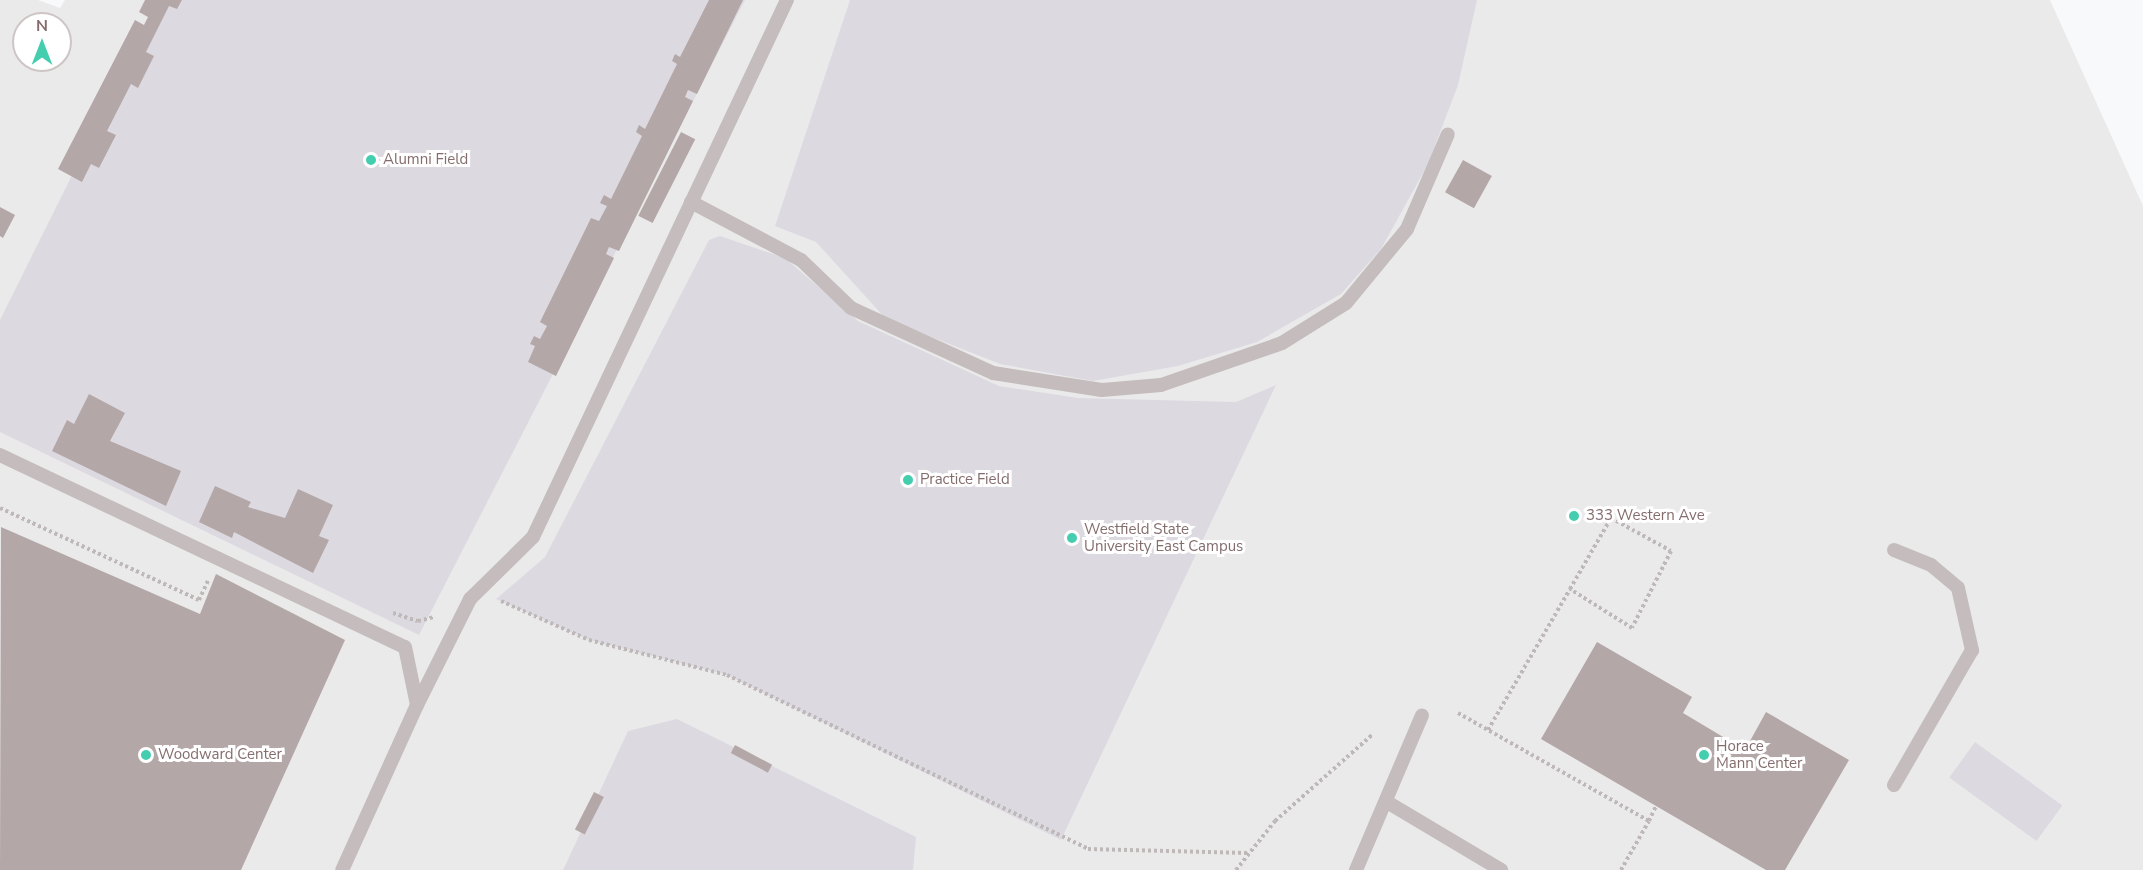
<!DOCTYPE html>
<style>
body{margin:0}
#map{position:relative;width:2143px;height:870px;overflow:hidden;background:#f8f9fa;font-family:"Nunito Sans",sans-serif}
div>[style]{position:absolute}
.built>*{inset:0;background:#ebeaeb}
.green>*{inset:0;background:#dcdae0;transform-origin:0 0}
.building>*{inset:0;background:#b4a7a8;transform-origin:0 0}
.path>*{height:4px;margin-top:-2px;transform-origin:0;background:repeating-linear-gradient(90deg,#beb8b8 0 3px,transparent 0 6px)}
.lane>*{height:14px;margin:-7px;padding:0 7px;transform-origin:7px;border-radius:7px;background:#c5bdbd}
.dots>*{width:16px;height:16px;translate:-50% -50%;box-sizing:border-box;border:3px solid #fff;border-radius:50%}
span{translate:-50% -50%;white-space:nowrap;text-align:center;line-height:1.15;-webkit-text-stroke:6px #fff;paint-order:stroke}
.poi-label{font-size:15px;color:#856d6d}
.left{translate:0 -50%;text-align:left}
.north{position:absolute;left:12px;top:12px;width:60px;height:60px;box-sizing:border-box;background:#fff;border:2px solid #cec5c5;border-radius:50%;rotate:0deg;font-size:16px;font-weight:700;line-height:24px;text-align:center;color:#856d6d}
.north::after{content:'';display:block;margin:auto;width:21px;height:27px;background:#45cdaf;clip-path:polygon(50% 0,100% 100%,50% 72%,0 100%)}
</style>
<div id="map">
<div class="built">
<i style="clip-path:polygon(evenodd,0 0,38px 0,60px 8px,65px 0,2050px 0,2143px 206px,2143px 870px,0 870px,0 0,24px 24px,60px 24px,60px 60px,24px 60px,24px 24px)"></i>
</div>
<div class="green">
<i style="clip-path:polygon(159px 0,745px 0,419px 635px,0 432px,0 320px)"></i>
<i style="clip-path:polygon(850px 0,1477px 0,1458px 85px,1428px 164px,1381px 249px,1341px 294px,1257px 342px,1178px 366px,1093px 381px,1000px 364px,886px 319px,816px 242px,775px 226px)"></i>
<i style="clip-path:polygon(720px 236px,785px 258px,858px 321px,999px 386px,1078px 398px,1236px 402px,1276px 385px,1061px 840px,727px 675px,589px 640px,496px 599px,545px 557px,709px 240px)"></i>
<i style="clip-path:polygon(677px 719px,916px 837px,913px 870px,563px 870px,628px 731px)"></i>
<i style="left:1975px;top:742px;width:108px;height:44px;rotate:36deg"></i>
</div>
<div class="building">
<i style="clip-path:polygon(145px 0,182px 0,177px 9px,169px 6px,146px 52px,154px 56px,138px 88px,131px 84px,107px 131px,116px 135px,99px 168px,91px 164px,82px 182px,58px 169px,135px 20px,144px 25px,148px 17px,139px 12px)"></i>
<i style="clip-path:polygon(709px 0,743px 0,697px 94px,688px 90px,685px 97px,693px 101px,619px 251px,609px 247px,606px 254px,614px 258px,556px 376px,528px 362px,535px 346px,530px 344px,534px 336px,540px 339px,547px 326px,540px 322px,591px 218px,599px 221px,607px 206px,600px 203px,604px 195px,611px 199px,642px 136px,636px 132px,639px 125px,645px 129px,677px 64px,672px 61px,675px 54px,680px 57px)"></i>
<i style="left:681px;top:132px;width:16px;height:94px;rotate:27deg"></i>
<i style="left:1463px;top:160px;width:33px;height:37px;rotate:29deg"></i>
<i style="clip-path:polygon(0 207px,15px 215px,3px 238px,0 236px)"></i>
<i style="clip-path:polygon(89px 394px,125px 413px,110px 441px,181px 471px,166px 506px,52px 451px,67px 420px,74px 424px)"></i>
<i style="clip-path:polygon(215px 486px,251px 502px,248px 507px,285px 518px,298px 489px,333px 505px,319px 536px,329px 540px,313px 573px,234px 532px,232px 538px,199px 522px)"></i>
<i style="clip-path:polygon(1px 527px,200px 614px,216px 574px,345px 640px,241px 870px,0 870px)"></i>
<i style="clip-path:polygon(1597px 642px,1692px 697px,1683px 713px,1745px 750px,1766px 712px,1849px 760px,1785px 870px,1766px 870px,1541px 739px)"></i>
<i style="left:735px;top:745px;width:42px;height:9px;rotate:28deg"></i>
<i style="left:594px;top:792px;width:11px;height:42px;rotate:27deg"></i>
</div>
<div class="path">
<i style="left:0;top:508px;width:219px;rotate:24.8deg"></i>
<i style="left:199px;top:600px;width:23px;rotate:-65deg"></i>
<i style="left:501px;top:601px;width:96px;rotate:23.9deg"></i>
<i style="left:589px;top:640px;width:142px;rotate:14.2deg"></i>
<i style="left:727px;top:675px;width:401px;rotate:25.7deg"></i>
<i style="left:1088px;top:849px;width:160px;rotate:1.4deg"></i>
<i style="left:393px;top:613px;width:26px;rotate:18deg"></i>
<i style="left:418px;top:621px;width:16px;rotate:-14deg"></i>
<i style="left:1458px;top:713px;width:219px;rotate:29.5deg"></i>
<i style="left:1649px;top:821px;width:17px;rotate:-65deg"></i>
<i style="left:1488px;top:730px;width:163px;rotate:-59.8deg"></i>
<i style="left:1570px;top:589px;width:82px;rotate:-60deg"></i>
<i style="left:1611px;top:518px;width:68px;rotate:28.8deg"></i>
<i style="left:1671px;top:551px;width:86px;rotate:116.9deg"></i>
<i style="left:1632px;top:628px;width:73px;rotate:-147.8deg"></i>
<i style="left:1236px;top:870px;width:63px;rotate:-51.5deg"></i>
<i style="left:1275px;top:821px;width:130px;rotate:-41.6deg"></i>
<i style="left:1621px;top:870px;width:56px;rotate:-60.3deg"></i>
</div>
<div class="lane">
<i style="left:691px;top:202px;width:124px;rotate:27.8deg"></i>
<i style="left:801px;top:260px;width:69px;rotate:43.8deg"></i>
<i style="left:851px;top:308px;width:156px;rotate:24.6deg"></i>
<i style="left:993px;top:373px;width:110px;rotate:8.9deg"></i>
<i style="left:1102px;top:390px;width:59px;rotate:-4.8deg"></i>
<i style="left:1161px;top:385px;width:128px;rotate:-19.1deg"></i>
<i style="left:1282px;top:343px;width:75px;rotate:-32deg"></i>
<i style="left:1346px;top:303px;width:96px;rotate:-50.5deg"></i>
<i style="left:1407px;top:229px;width:103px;rotate:-66.7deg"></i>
<i style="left:0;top:455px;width:448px;rotate:25.4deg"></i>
<i style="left:405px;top:647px;width:59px;rotate:78.3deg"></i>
<i style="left:417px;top:705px;width:181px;rotate:114.4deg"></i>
<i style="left:1894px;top:550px;width:40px;rotate:22deg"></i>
<i style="left:1931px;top:565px;width:35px;rotate:40deg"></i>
<i style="left:1958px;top:588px;width:64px;rotate:77.3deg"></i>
<i style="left:1972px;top:650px;width:156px;rotate:120deg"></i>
<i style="left:417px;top:705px;width:119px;rotate:-63.4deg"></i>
<i style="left:470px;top:599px;width:88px;rotate:-44.5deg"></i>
<i style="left:533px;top:537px;width:594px;rotate:-64.69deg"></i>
<i style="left:1387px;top:802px;width:133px;rotate:30.8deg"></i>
<i style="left:1356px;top:870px;width:168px;rotate:-66.9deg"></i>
</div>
<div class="dots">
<i style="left:371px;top:160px;background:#45cdaf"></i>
<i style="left:908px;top:480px;background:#45cdaf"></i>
<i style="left:1574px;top:516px;background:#45cdaf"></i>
<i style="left:1072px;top:538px;background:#45cdaf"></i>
<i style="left:146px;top:755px;background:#45cdaf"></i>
<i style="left:1704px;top:755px;background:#45cdaf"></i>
</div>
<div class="poi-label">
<span class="left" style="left:383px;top:160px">Alumni Field</span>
<span class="left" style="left:920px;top:480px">Practice Field</span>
<span class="left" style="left:1586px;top:516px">333 Western Ave</span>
<span class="left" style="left:1084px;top:538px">Westfield State<br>University East Campus</span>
<span class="left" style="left:1716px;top:755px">Horace<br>Mann Center</span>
<span class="left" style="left:158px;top:755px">Woodward Center</span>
</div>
<div class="north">N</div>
</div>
